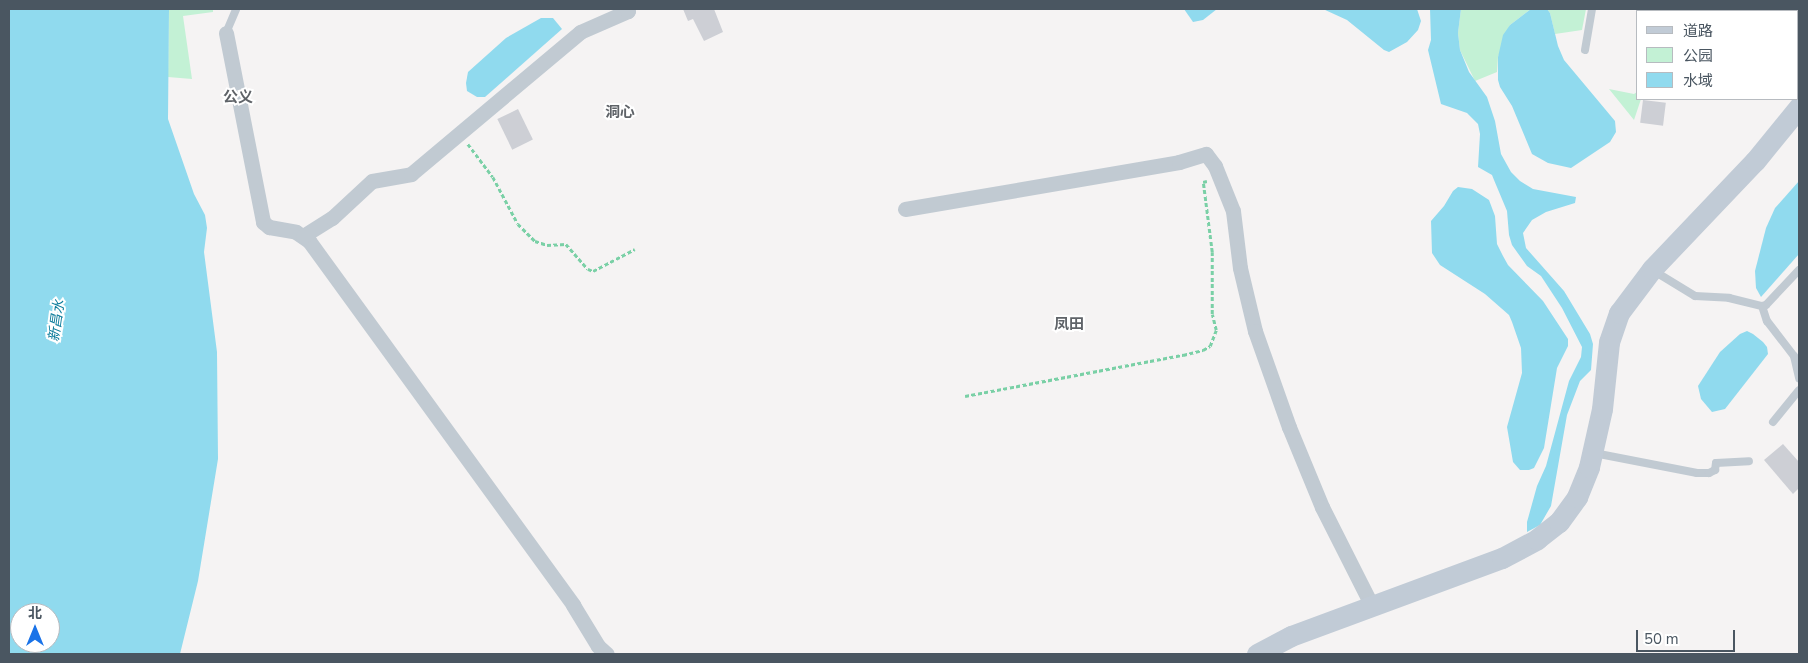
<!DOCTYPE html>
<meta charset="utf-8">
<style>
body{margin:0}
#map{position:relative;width:1808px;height:663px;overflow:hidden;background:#f5f3f3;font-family:"Nunito Sans","Noto Sans SC",sans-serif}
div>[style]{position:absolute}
.green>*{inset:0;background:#c3f1d5}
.water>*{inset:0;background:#90daee}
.building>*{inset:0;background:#cdcfd5;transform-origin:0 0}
.path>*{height:2.5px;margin-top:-1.25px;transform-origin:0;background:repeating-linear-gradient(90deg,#7ad0a6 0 4px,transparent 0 6.5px)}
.lane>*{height:8px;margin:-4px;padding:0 4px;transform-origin:4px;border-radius:4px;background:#c1cad2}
.street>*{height:15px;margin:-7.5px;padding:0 7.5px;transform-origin:7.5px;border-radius:7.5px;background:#c1cad2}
.secondary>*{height:21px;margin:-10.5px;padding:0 10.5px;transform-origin:10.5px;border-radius:10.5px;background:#c1cbd6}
span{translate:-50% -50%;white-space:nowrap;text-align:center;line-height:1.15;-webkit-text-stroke:4px #fff;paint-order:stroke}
.water-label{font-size:14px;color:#0c7c9b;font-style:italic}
.quarter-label{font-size:15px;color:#5f6368;font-weight:700}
.frame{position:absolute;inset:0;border:10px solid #4a5661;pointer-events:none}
.legend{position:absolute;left:1636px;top:10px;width:162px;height:90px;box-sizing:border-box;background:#fff;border:1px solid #b7bbc0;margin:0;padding:6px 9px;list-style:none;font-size:15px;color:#4a5661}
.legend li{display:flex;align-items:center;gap:10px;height:25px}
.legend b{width:25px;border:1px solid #b7bbc0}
.north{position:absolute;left:10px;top:603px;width:50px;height:50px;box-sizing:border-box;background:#fff;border:1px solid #b7bbc0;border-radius:50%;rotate:0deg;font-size:14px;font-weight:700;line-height:20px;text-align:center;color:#4a5661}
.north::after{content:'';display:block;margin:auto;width:18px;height:22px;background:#1a73e8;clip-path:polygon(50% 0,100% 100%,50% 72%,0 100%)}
.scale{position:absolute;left:1636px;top:630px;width:99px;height:22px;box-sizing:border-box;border:2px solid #4a5661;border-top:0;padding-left:6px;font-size:15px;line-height:18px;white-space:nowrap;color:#4a5661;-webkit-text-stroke:4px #fff;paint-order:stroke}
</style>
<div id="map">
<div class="green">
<i style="clip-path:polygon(169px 9px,213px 9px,213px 12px,183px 16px,192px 79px,168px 77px)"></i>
<i style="clip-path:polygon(1461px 9px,1531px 9px,1510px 25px,1498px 57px,1497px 72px,1475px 81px,1460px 50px,1458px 33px)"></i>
<i style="clip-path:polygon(1547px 9px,1586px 9px,1582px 30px,1555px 34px,1550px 13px)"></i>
<i style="clip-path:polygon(1609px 89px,1634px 94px,1637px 92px,1637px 99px,1641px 99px,1634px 120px)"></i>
</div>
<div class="water">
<i style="clip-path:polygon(evenodd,9px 9px,169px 9px,168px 119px,194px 194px,205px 215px,207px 228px,204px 252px,217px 352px,218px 459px,198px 581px,180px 654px,9px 654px,9px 9px,20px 613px,50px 613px,50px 643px,20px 643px,20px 613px)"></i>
<i style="clip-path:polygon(1184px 9px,1217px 9px,1203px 20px,1193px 22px)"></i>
<i style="clip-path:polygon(1323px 9px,1417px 9px,1421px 21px,1418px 30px,1407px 42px,1389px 52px,1384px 50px,1347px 20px)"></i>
<i style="clip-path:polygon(1430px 9px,1461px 9px,1458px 33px,1460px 50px,1469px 72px,1487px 97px,1495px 121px,1501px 154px,1511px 172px,1520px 181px,1533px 189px,1576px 197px,1575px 203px,1546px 212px,1532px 220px,1523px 233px,1526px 248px,1564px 291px,1590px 334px,1593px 344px,1591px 370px,1580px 381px,1567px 415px,1551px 506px,1540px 525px,1527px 532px,1527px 522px,1537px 486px,1546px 466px,1569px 381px,1581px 357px,1582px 347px,1562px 308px,1541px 276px,1527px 266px,1512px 245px,1509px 235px,1507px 211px,1494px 180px,1492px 175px,1478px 167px,1480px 134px,1478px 124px,1467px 113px,1441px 104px,1428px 50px,1431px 40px)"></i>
<i style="clip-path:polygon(1531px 9px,1547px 9px,1550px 13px,1558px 46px,1564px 60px,1615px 121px,1616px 132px,1610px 142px,1571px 168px,1548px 163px,1532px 154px,1512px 106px,1500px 87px,1498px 80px,1498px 57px,1503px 35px,1510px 25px)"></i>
<i style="clip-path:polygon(541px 18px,553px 18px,562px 29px,485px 97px,477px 97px,467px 91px,466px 83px,468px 72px,506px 38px)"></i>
<i style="clip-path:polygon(1799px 181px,1799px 254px,1761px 297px,1756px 288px,1755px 271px,1766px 228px,1775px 208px)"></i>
<i style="clip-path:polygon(1458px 187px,1472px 189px,1489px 200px,1495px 216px,1497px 244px,1503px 256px,1508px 265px,1543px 301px,1568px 339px,1568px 346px,1557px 368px,1544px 448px,1534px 468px,1529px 470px,1520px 470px,1513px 462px,1507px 427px,1522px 373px,1521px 348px,1512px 322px,1509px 315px,1485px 294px,1440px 265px,1432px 253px,1431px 221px,1444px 206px,1453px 191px)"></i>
<i style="clip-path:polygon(1747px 331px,1753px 334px,1763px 342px,1767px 347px,1768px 354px,1725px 409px,1712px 412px,1701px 399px,1698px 386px,1720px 352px,1740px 334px)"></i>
</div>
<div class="building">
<i style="clip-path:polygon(683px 9px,714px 9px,723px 32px,704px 41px,693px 19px,688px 21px)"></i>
<i style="left:1643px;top:100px;width:23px;height:23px;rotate:7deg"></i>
<i style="left:518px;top:109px;width:34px;height:23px;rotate:64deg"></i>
<i style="clip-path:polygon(1783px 444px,1799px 462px,1799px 488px,1793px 494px,1764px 460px)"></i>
</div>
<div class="path">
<i style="left:468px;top:144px;width:41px;rotate:52.9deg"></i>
<i style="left:493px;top:177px;width:53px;rotate:62deg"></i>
<i style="left:518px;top:224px;width:24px;rotate:45deg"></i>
<i style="left:535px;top:241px;width:13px;rotate:18deg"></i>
<i style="left:547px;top:245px;width:19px;rotate:-3deg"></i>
<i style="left:566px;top:244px;width:33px;rotate:49deg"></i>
<i style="left:588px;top:269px;width:5px;rotate:22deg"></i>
<i style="left:593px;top:271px;width:47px;rotate:-27.6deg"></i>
<i style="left:965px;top:396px;width:222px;rotate:-10.7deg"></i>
<i style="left:1183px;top:355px;width:21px;rotate:-14deg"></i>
<i style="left:1203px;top:350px;width:8px;rotate:-30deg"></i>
<i style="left:1210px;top:346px;width:17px;rotate:-69deg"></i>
<i style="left:1216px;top:330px;width:16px;rotate:-104deg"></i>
<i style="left:1212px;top:314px;width:62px;rotate:-90deg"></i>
<i style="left:1212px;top:252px;width:71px;rotate:-97.3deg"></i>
<i style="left:1203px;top:182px;width:4px;rotate:-14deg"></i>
</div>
<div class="lane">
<i style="left:226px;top:33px;width:26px;rotate:-67deg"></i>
<i style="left:1585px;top:50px;width:42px;rotate:-80.3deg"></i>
<i style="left:1654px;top:271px;width:48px;rotate:31.4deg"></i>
<i style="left:1695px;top:296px;width:34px;rotate:3deg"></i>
<i style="left:1729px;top:298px;width:34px;rotate:14deg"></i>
<i style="left:1762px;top:306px;width:4px;rotate:-14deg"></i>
<i style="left:1766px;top:305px;width:48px;rotate:-46.7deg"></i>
<i style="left:1762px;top:306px;width:16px;rotate:72deg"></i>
<i style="left:1767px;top:321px;width:44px;rotate:52.4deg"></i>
<i style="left:1794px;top:356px;width:23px;rotate:77deg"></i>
<i style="left:1773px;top:422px;width:41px;rotate:-50.9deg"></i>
<i style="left:1594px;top:453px;width:105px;rotate:11deg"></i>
<i style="left:1697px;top:473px;width:12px"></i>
<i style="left:1709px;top:473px;width:7px;rotate:-27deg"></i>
<i style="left:1715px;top:470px;width:7px;rotate:-82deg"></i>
<i style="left:1716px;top:463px;width:33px;rotate:-3deg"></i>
</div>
<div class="street">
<i style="left:226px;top:33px;width:193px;rotate:78.9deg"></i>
<i style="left:263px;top:222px;width:8px;rotate:40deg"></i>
<i style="left:269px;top:227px;width:27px;rotate:10deg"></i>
<i style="left:296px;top:232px;width:16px;rotate:35deg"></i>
<i style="left:309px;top:241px;width:450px;rotate:54deg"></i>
<i style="left:573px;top:605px;width:48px;rotate:58.6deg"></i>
<i style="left:598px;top:646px;width:12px;rotate:42deg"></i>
<i style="left:905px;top:209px;width:278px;rotate:-9.7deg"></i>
<i style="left:1179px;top:162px;width:28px;rotate:-17deg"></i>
<i style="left:1206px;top:154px;width:15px;rotate:53deg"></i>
<i style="left:1215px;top:166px;width:48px;rotate:68.2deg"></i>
<i style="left:1233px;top:211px;width:57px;rotate:83deg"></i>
<i style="left:1240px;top:268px;width:65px;rotate:76.6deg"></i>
<i style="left:1255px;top:331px;width:102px;rotate:70.5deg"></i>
<i style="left:1289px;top:427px;width:87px;rotate:67.6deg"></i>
<i style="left:1322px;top:507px;width:111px;rotate:63.2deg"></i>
<i style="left:303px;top:236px;width:34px;rotate:-32deg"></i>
<i style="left:332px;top:218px;width:54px;rotate:-42.8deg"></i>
<i style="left:372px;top:181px;width:40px;rotate:-10deg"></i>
<i style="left:411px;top:174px;width:221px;rotate:-40deg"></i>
<i style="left:580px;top:32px;width:52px;rotate:-23.6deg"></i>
<i style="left:628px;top:11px;width:2px;rotate:-117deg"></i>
</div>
<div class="secondary">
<i style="left:1257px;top:654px;width:38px;rotate:-28deg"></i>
<i style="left:1291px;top:636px;width:225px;rotate:-20.3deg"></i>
<i style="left:1502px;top:558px;width:40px;rotate:-28deg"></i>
<i style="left:1537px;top:539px;width:28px;rotate:-38deg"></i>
<i style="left:1559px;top:522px;width:31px;rotate:-54deg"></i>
<i style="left:1577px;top:497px;width:32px;rotate:-68deg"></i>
<i style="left:1589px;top:467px;width:59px;rotate:-77.4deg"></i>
<i style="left:1602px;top:409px;width:67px;rotate:-84deg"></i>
<i style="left:1609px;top:342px;width:31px;rotate:-71deg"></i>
<i style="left:1619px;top:313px;width:55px;rotate:-53.1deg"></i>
<i style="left:1652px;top:269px;width:149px;rotate:-46.4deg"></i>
<i style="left:1755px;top:161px;width:70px;rotate:-50.8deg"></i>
</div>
<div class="water-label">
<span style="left:57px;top:321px;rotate:-82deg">新昌水</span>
</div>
<div class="quarter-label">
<span style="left:238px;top:98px">公义</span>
<span style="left:620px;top:113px">洞心</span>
<span style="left:1069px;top:325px">凤田</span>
</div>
<div class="frame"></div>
<ul class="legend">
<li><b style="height:6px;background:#c1cbd6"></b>道路</li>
<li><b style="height:14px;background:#c3f1d5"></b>公园</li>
<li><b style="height:14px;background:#90daee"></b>水域</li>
</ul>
<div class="north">北</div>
<div class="scale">50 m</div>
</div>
